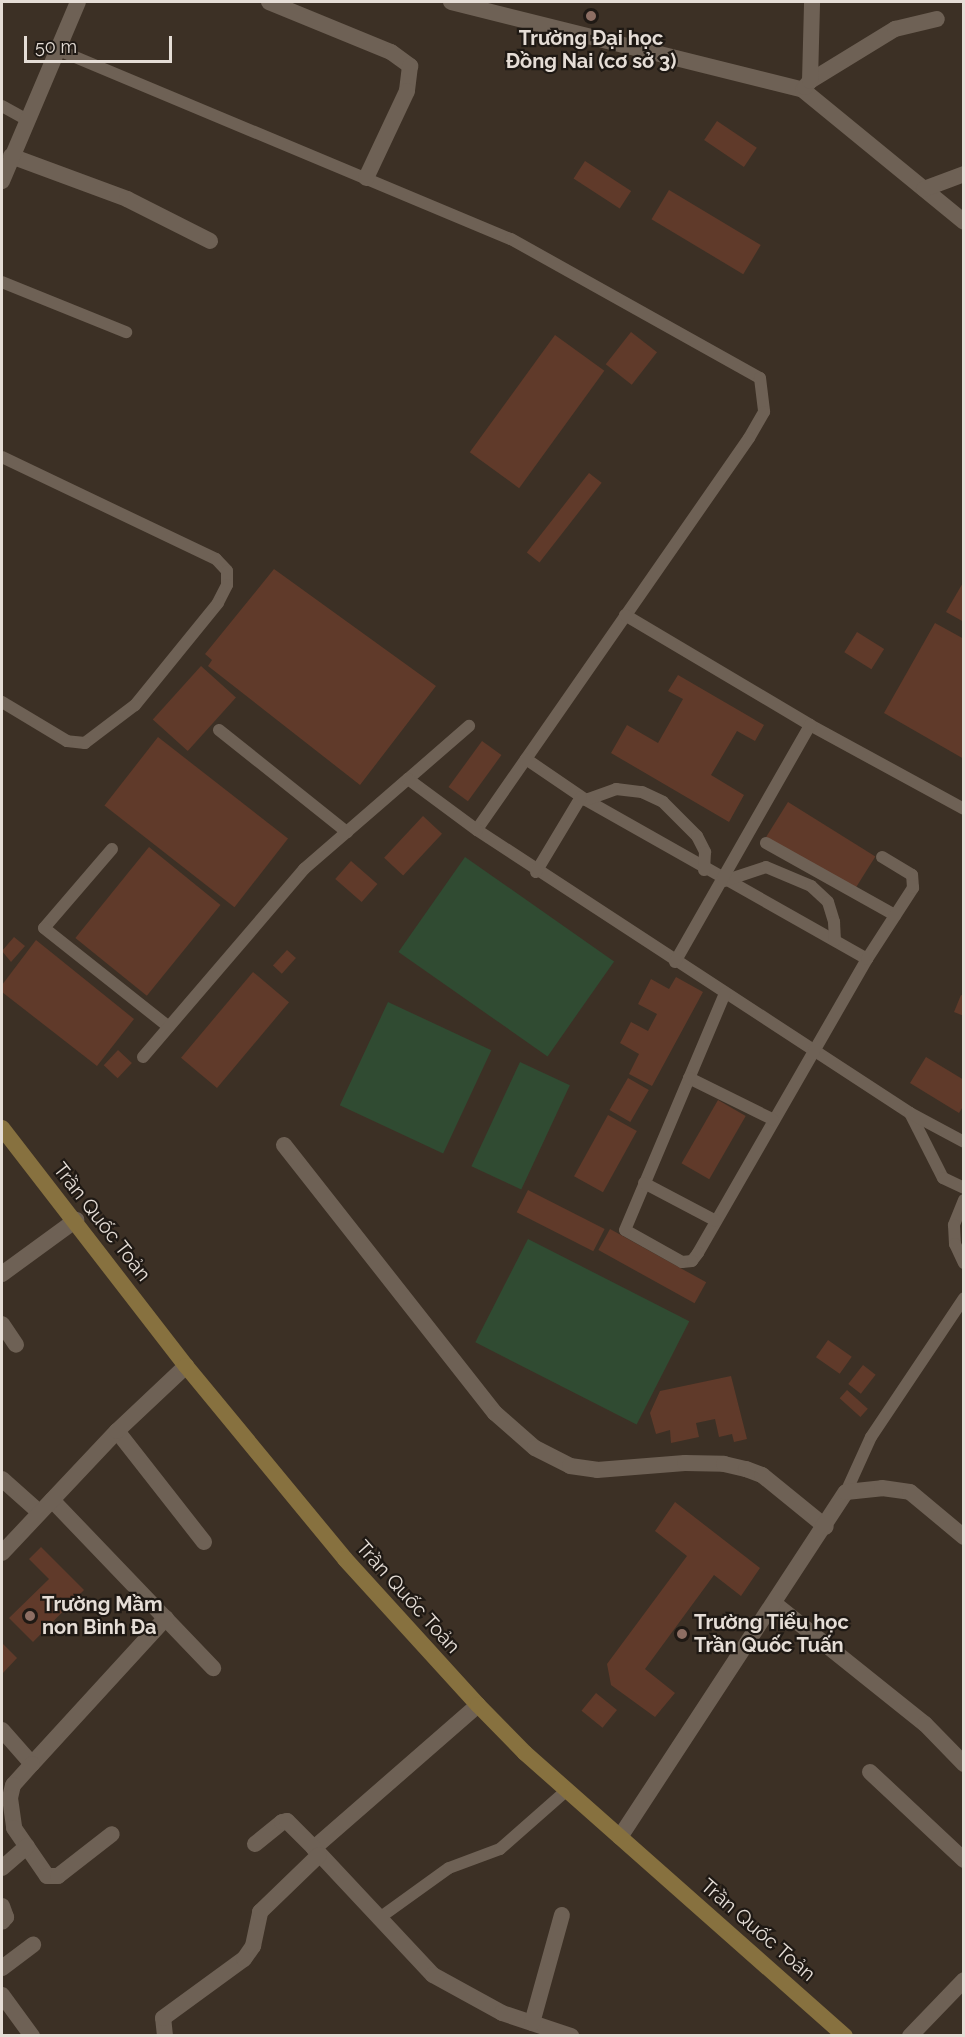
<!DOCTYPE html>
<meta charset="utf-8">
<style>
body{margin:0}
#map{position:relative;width:965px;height:2037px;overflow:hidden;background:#3c3025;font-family:Raleway,sans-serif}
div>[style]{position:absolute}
.green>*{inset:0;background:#304b32;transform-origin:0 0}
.building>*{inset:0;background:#603a2a;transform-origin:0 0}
.service>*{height:12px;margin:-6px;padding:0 6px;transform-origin:6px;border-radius:6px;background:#6e6155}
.minor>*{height:16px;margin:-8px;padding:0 8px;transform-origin:8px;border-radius:8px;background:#6e6155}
.tertiary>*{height:16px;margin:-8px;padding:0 8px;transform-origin:8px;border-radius:8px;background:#6e6155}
.secondary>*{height:16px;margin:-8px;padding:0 8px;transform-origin:8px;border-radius:8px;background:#87713f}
.dots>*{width:16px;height:16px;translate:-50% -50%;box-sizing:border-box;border:3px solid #1f1914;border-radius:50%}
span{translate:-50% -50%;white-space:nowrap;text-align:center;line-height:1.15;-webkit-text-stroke:4.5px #1f1914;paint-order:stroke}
.poi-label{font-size:20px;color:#e5ddd6;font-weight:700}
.left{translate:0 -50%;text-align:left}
.street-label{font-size:20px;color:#e5ddd6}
.frame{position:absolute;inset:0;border:3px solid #e5ddd6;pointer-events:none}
.scale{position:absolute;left:24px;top:36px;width:148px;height:27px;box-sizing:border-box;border:3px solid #e5ddd6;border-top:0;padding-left:8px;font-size:18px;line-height:21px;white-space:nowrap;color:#e5ddd6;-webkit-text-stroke:4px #1f1914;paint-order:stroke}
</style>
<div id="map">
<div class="green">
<i style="left:465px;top:857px;width:182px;height:116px;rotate:35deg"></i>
<i style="left:388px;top:1002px;width:114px;height:114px;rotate:25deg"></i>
<i style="left:520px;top:1062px;width:55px;height:115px;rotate:25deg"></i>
<i style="left:528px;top:1239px;width:181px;height:116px;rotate:27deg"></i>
</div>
<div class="building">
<i style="left:717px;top:121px;width:48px;height:23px;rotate:34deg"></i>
<i style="left:585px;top:161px;width:55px;height:21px;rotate:33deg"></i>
<i style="left:669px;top:190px;width:107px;height:34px;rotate:31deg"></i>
<i style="left:631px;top:332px;width:33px;height:41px;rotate:38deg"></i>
<i style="left:555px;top:335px;width:61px;height:145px;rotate:36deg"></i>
<i style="left:589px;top:473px;width:16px;height:101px;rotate:38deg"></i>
<i style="clip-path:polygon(274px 569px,436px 686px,360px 785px,208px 666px,212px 660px,205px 654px)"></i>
<i style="clip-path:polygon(964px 581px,964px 622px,946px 612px)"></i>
<i style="clip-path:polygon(935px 623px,964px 639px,964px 759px,884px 713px)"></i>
<i style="left:857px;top:632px;width:32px;height:24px;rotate:32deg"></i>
<i style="left:201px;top:666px;width:47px;height:72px;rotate:42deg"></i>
<i style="clip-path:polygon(678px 675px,764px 725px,755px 741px,737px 731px,711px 775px,744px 795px,729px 822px,611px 753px,627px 725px,658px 743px,683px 699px,668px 691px)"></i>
<i style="left:158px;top:737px;width:165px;height:87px;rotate:38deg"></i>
<i style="left:482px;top:741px;width:24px;height:57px;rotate:36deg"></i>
<i style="left:788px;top:802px;width:103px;height:41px;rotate:32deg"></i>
<i style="left:423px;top:816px;width:26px;height:57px;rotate:43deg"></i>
<i style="left:149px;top:847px;width:92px;height:117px;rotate:39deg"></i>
<i style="left:351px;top:861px;width:35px;height:24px;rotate:41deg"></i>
<i style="clip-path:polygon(14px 937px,25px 946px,11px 962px,2px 951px)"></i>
<i style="clip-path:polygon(36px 940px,134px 1019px,97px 1066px,2px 992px,2px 985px)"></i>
<i style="left:287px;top:950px;width:12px;height:21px;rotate:42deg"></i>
<i style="left:253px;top:972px;width:47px;height:112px;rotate:40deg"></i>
<i style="clip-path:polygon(676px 977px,703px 992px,652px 1086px,629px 1074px,639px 1054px,620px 1043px,631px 1022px,648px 1031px,657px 1014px,638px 1004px,651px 979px,669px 989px)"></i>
<i style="clip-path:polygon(961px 995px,964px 996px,964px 1016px,954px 1012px)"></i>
<i style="left:118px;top:1050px;width:19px;height:21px;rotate:43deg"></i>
<i style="clip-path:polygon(926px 1057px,964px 1080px,964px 1105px,959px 1113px,910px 1083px)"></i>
<i style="left:628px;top:1078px;width:24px;height:37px;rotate:30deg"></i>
<i style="left:718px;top:1100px;width:32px;height:73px;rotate:30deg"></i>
<i style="left:608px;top:1115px;width:33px;height:70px;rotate:29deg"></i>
<i style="left:528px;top:1190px;width:86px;height:25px;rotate:27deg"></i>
<i style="left:610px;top:1229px;width:110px;height:24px;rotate:29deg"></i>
<i style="left:828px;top:1340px;width:29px;height:21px;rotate:35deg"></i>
<i style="left:863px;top:1365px;width:16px;height:24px;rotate:38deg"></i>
<i style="clip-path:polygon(731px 1376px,747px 1439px,734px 1442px,732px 1434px,719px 1437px,715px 1419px,696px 1423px,699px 1437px,671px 1443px,670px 1430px,656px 1434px,650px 1413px,660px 1391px)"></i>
<i style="left:847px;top:1390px;width:28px;height:11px;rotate:42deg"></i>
<i style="clip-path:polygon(675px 1502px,760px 1568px,741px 1596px,714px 1575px,645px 1669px,675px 1693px,655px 1717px,611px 1685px,607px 1664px,687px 1556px,655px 1531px)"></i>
<i style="clip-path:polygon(41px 1547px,84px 1590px,33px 1642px,9px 1618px,49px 1579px,29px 1559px)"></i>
<i style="clip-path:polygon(2px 1643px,17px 1658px,2px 1674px)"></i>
<i style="left:596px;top:1693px;width:27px;height:23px;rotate:39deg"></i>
</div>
<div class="service">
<i style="left:56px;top:49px;width:493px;rotate:22.7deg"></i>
<i style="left:511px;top:239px;width:285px;rotate:29.2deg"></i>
<i style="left:760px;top:378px;width:34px;rotate:83deg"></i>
<i style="left:764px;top:412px;width:30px;rotate:120deg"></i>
<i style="left:749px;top:438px;width:477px;rotate:124.8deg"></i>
<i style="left:477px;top:830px;width:517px;rotate:33.17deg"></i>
<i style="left:910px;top:1113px;width:73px;rotate:63.1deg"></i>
<i style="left:943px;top:1178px;width:23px;rotate:25deg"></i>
<i style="left:2px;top:106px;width:29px;rotate:29deg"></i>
<i style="left:2px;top:282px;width:134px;rotate:22deg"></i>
<i style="left:2px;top:457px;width:237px;rotate:25.5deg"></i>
<i style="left:216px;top:559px;width:16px;rotate:47deg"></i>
<i style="left:227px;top:571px;width:14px;rotate:90deg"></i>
<i style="left:227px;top:585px;width:20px;rotate:117deg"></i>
<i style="left:218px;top:603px;width:132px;rotate:129.1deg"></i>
<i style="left:135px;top:705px;width:63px;rotate:142.8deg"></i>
<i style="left:85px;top:743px;width:18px;rotate:-174deg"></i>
<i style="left:67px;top:741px;width:76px;rotate:-149deg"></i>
<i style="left:625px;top:615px;width:215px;rotate:30.7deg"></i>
<i style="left:810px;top:725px;width:175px;rotate:28.6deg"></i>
<i style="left:219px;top:730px;width:164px;rotate:38.6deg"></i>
<i style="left:526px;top:759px;width:73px;rotate:34.3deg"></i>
<i style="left:586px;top:800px;width:323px;rotate:29.5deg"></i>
<i style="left:867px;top:959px;width:339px;rotate:119.9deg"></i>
<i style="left:698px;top:1253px;width:10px;rotate:127deg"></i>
<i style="left:692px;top:1261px;width:10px;rotate:174deg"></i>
<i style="left:682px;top:1262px;width:65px;rotate:-150.7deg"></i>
<i style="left:625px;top:1230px;width:257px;rotate:-67.1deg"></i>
<i style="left:408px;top:779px;width:81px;rotate:-41deg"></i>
<i style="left:586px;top:800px;width:32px;rotate:-20deg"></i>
<i style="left:616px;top:789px;width:26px;rotate:7deg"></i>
<i style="left:642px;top:792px;width:23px;rotate:25deg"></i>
<i style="left:663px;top:802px;width:48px;rotate:45deg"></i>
<i style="left:697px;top:836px;width:18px;rotate:63deg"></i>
<i style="left:705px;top:852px;width:18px;rotate:93deg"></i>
<i style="left:766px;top:843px;width:148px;rotate:29.2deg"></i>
<i style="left:112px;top:849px;width:104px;rotate:130.7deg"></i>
<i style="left:44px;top:928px;width:159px;rotate:38.4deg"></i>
<i style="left:536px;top:872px;width:87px;rotate:-59deg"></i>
<i style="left:724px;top:881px;width:44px;rotate:-18.4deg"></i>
<i style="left:766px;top:867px;width:49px;rotate:22.9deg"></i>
<i style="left:811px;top:886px;width:23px;rotate:43deg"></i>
<i style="left:828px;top:902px;width:21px;rotate:73deg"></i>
<i style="left:834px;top:922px;width:18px;rotate:87deg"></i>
<i style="left:867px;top:959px;width:85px;rotate:-57.1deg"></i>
<i style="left:913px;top:888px;width:13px;rotate:-94deg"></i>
<i style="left:912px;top:875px;width:35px;rotate:-149deg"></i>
<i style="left:675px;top:962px;width:273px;rotate:-60.3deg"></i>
<i style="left:143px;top:1057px;width:248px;rotate:-49.4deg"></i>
<i style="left:304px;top:869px;width:138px;rotate:-40.9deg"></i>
<i style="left:408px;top:779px;width:86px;rotate:36.5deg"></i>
<i style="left:689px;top:1078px;width:93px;rotate:26.3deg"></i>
<i style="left:910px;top:1113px;width:61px;rotate:28.2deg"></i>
<i style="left:644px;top:1183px;width:81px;rotate:27.8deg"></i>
<i style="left:964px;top:1200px;width:27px;rotate:112deg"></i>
<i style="left:954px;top:1225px;width:19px;rotate:87deg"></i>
<i style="left:955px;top:1244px;width:21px;rotate:65deg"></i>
<i style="left:846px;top:1492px;width:60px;rotate:-65.6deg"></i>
<i style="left:871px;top:1437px;width:167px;rotate:-56.2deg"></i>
<i style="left:378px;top:1919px;width:87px;rotate:-35.7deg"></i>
<i style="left:449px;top:1868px;width:54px;rotate:-20.4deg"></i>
<i style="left:500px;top:1849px;width:89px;rotate:-41.4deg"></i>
</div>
<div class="minor">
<i style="left:269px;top:2px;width:132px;rotate:22.3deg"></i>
<i style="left:391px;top:52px;width:24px;rotate:36deg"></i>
<i style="left:410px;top:66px;width:25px;rotate:97deg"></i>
<i style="left:407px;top:91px;width:96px;rotate:115.2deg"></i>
<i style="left:451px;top:2px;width:363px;rotate:14deg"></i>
<i style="left:803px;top:90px;width:208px;rotate:39.3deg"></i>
<i style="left:810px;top:81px;width:100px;rotate:-31.5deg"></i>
<i style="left:895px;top:29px;width:43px;rotate:-13.4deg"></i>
<i style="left:805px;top:87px;width:8px;rotate:-50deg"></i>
<i style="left:810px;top:81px;width:79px;rotate:-88.5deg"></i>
<i style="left:11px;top:156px;width:124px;rotate:20.3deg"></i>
<i style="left:127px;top:199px;width:93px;rotate:26.8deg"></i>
<i style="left:924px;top:189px;width:43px;rotate:-20.6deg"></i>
<i style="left:284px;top:1145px;width:341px;rotate:51.8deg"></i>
<i style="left:495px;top:1413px;width:53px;rotate:41.2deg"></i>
<i style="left:535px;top:1448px;width:39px;rotate:27deg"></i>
<i style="left:570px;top:1466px;width:27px;rotate:8deg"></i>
<i style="left:597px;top:1470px;width:88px;rotate:-4.5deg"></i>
<i style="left:685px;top:1463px;width:39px;rotate:1deg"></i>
<i style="left:724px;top:1464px;width:23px;rotate:13deg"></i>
<i style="left:746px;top:1469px;width:17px;rotate:21deg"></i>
<i style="left:762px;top:1475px;width:82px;rotate:39.1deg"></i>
<i style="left:2px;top:1274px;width:92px;rotate:-36.1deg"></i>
<i style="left:2px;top:1324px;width:25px;rotate:56deg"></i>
<i style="left:117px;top:1431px;width:141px;rotate:51.9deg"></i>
<i style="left:2px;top:1479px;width:50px;rotate:41.7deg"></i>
<i style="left:52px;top:1500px;width:233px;rotate:46.2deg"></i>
<i style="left:2px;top:1553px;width:168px;rotate:-46.7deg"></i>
<i style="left:117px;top:1431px;width:95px;rotate:-43.3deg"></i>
<i style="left:775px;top:1604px;width:192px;rotate:38.7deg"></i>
<i style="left:925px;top:1724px;width:56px;rotate:45.7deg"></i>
<i style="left:478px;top:1705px;width:218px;rotate:138.9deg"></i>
<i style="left:314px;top:1848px;width:174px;rotate:46.9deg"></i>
<i style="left:433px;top:1975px;width:79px;rotate:28.8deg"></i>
<i style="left:502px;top:2013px;width:73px;rotate:18.4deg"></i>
<i style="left:2px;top:1730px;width:45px;rotate:48.6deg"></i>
<i style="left:32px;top:1764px;width:198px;rotate:-47.5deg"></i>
<i style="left:32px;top:1764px;width:28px;rotate:132deg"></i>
<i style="left:13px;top:1785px;width:13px;rotate:103deg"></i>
<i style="left:10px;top:1798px;width:30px;rotate:82deg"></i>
<i style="left:14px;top:1828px;width:58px;rotate:55.5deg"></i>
<i style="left:47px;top:1876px;width:11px"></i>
<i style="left:58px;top:1876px;width:68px;rotate:-37.9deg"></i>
<i style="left:870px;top:1772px;width:129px;rotate:43.1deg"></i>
<i style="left:620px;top:1837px;width:412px;rotate:-56.8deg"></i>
<i style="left:846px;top:1492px;width:36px;rotate:-6deg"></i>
<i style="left:882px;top:1488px;width:28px;rotate:8deg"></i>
<i style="left:910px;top:1492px;width:70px;rotate:39.8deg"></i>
<i style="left:255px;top:1844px;width:35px;rotate:-39deg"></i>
<i style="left:282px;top:1822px;width:5px;rotate:-11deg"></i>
<i style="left:287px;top:1821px;width:38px;rotate:45deg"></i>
<i style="left:2px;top:1868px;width:33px;rotate:-41deg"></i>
<i style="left:2px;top:1906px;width:12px;rotate:70deg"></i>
<i style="left:6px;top:1917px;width:6px;rotate:129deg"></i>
<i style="left:2px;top:1968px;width:39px;rotate:-37deg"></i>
<i style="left:2px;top:1995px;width:51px;rotate:53.8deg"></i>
<i style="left:532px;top:2023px;width:112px;rotate:-74.5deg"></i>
<i style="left:165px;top:2036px;width:18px;rotate:-96deg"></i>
<i style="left:163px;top:2018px;width:100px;rotate:-36.1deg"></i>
<i style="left:244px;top:1959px;width:16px;rotate:-55deg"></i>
<i style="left:253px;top:1946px;width:35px;rotate:-78deg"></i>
<i style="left:260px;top:1912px;width:82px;rotate:-44deg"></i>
<i style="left:910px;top:2036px;width:78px;rotate:-46deg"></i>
</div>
<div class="tertiary">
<i style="left:2px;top:181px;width:194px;rotate:-67deg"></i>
</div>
<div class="secondary">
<i style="left:2px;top:1128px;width:301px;rotate:52.3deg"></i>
<i style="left:186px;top:1366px;width:250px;rotate:50.5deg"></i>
<i style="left:345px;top:1559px;width:197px;rotate:47.7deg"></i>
<i style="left:478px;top:1705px;width:67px;rotate:45.6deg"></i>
<i style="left:525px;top:1753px;width:427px;rotate:41.5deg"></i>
</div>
<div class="dots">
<i style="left:591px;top:16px;background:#8d6e63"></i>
<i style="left:30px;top:1616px;background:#8d6e63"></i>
<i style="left:682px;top:1634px;background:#8d6e63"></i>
</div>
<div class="poi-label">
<span style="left:591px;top:50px">Trường Đại học<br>Đồng Nai (cơ sở 3)</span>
<span class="left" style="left:42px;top:1616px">Trường Mầm<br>non Bình Đa</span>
<span class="left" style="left:694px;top:1634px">Trường Tiểu học<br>Trần Quốc Tuấn</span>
</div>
<div class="street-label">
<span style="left:102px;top:1222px;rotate:52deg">Trần Quốc Toản</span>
<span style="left:408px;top:1597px;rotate:48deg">Trần Quốc Toản</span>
<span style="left:758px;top:1930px;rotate:41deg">Trần Quốc Toản</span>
</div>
<div class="frame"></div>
<div class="scale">50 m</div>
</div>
